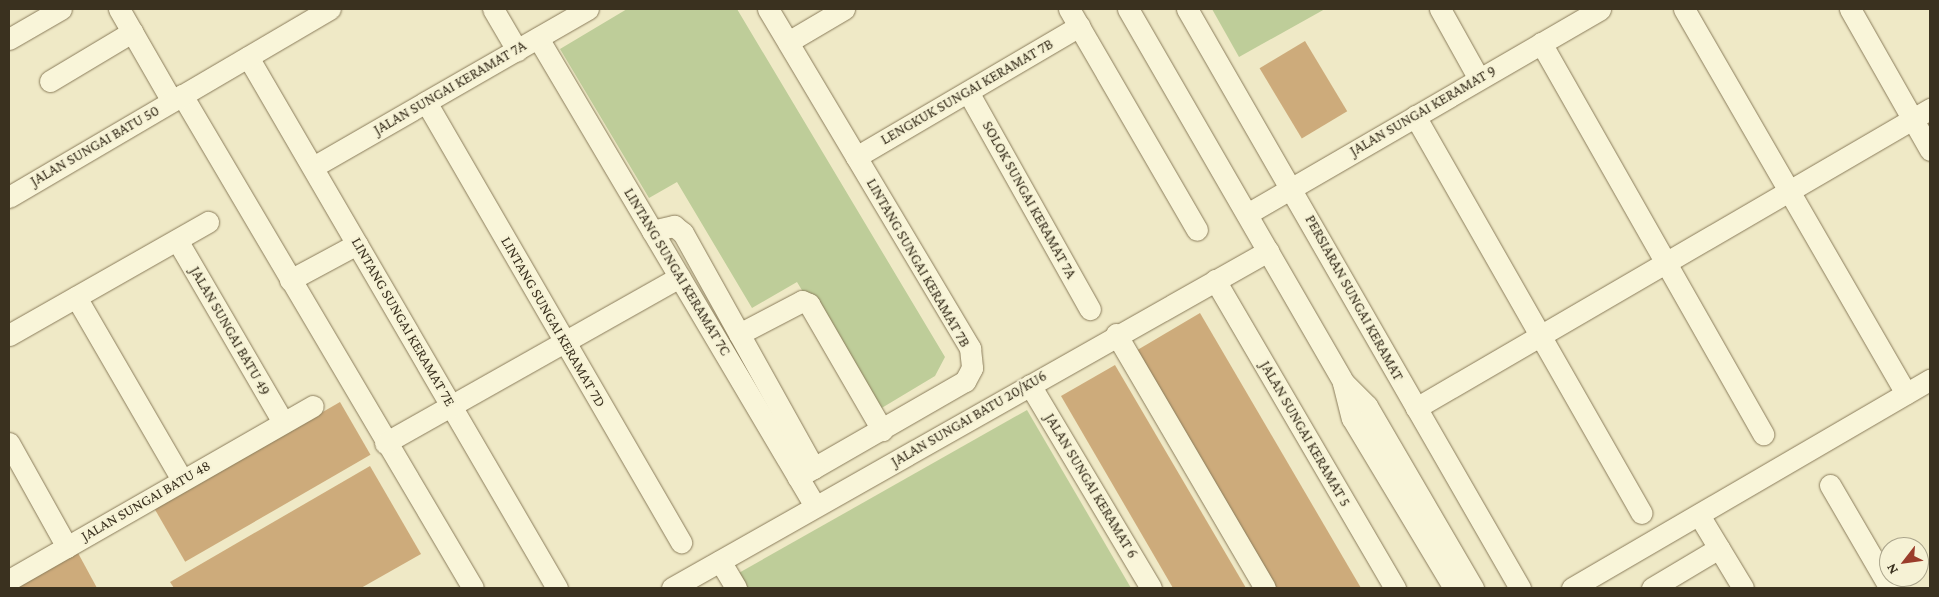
<!DOCTYPE html>
<style>
body{margin:0}
#map{position:relative;width:1939px;height:597px;overflow:hidden;background:#efe9c6;font-family:"Crimson Pro",serif}
div>[style]{position:absolute}
.green>*{inset:0;background:#becd99}
.building>*{inset:0;background:#cdab7b;transform-origin:0 0}
.roads{filter:drop-shadow(0 0 1px #8a7c5b) drop-shadow(0 0 1px #8a7c5b)}
.minor>*{height:21px;margin:-10.5px;padding:0 10.5px;transform-origin:10.5px;border-radius:10.5px;background:#f9f5d9}
span{translate:-50% -50%;white-space:nowrap;text-align:center;line-height:1.15;-webkit-text-stroke:4px #f6f2d5;paint-order:stroke}
.street-label{font-size:15px;color:#3a311f}
.frame{position:absolute;inset:0;border:10px solid #3a311f;pointer-events:none}
.north{position:absolute;left:1879px;top:537px;width:50px;height:50px;box-sizing:border-box;background:#f6f2d5;border:1px solid #aba58c;border-radius:50%;rotate:240deg;font-size:14px;font-weight:700;line-height:20px;text-align:center;color:#3a311f}
.north::after{content:'';display:block;margin:auto;width:18px;height:22px;background:#9a3d2b;clip-path:polygon(50% 0,100% 100%,50% 72%,0 100%)}
</style>
<div id="map">
<div class="green">
<i style="clip-path:polygon(627px 9px,737px 9px,945px 357px,935px 376px,875px 412px,797px 282px,752px 308px,677px 182px,649px 198px,560px 49px)"></i>
<i style="clip-path:polygon(1212px 9px,1325px 9px,1239px 57px)"></i>
<i style="clip-path:polygon(1027px 410px,1131px 588px,746px 588px,737px 574px)"></i>
</div>
<div class="building">
<i style="left:1305px;top:41px;width:82px;height:53px;rotate:59deg"></i>
<i style="clip-path:polygon(1200px 313px,1361px 588px,1272px 588px,1134px 352px)"></i>
<i style="clip-path:polygon(1115px 365px,1246px 588px,1173px 588px,1061px 396px)"></i>
<i style="left:340px;top:402px;width:61px;height:214px;rotate:60deg"></i>
<i style="clip-path:polygon(370px 466px,421px 554px,361px 588px,174px 588px,170px 582px)"></i>
<i style="clip-path:polygon(78px 553px,97px 588px,14px 588px)"></i>
</div>
<div class="roads">
<div class="minor">
<i style="left:119px;top:9px;width:106px;rotate:60.1deg"></i>
<i style="left:493px;top:9px;width:48px;rotate:59.7deg"></i>
<i style="left:768px;top:9px;width:395px;rotate:59.2deg"></i>
<i style="left:970px;top:348px;width:20px;rotate:84deg"></i>
<i style="left:972px;top:368px;width:15px;rotate:118deg"></i>
<i style="left:965px;top:381px;width:193px;rotate:150.1deg"></i>
<i style="left:1069px;top:9px;width:255px;rotate:59.9deg"></i>
<i style="left:1128px;top:9px;width:431px;rotate:60deg"></i>
<i style="left:1343px;top:382px;width:34px;rotate:45deg"></i>
<i style="left:1367px;top:406px;width:211px;rotate:59.8deg"></i>
<i style="left:1187px;top:9px;width:668px;rotate:60.1deg"></i>
<i style="left:1440px;top:9px;width:80px;rotate:60.9deg"></i>
<i style="left:1684px;top:9px;width:444px;rotate:60deg"></i>
<i style="left:1850px;top:9px;width:162px;rotate:60.4deg"></i>
<i style="left:538px;top:38px;width:544px;rotate:59.38deg"></i>
<i style="left:9px;top:39px;width:60px;rotate:-30deg"></i>
<i style="left:788px;top:42px;width:65px;rotate:-30.5deg"></i>
<i style="left:1541px;top:43px;width:450px;rotate:60.4deg"></i>
<i style="left:248px;top:57px;width:614px;rotate:59.8deg"></i>
<i style="left:50px;top:81px;width:96px;rotate:-30.9deg"></i>
<i style="left:968px;top:92px;width:249px;rotate:60.7deg"></i>
<i style="left:182px;top:95px;width:572px;rotate:59.45deg"></i>
<i style="left:426px;top:102px;width:509px;rotate:59.91deg"></i>
<i style="left:1415px;top:116px;width:457px;rotate:60.3deg"></i>
<i style="left:856px;top:157px;width:259px;rotate:-30.4deg"></i>
<i style="left:313px;top:167px;width:317px;rotate:-29.9deg"></i>
<i style="left:9px;top:197px;width:372px;rotate:-30.4deg"></i>
<i style="left:1247px;top:214px;width:408px;rotate:-30.1deg"></i>
<i style="left:652px;top:231px;width:23px;rotate:-13deg"></i>
<i style="left:674px;top:226px;width:11px;rotate:38deg"></i>
<i style="left:683px;top:233px;width:269px;rotate:60.9deg"></i>
<i style="left:177px;top:240px;width:211px;rotate:59.8deg"></i>
<i style="left:290px;top:280px;width:76px;rotate:-28.2deg"></i>
<i style="left:1215px;top:280px;width:357px;rotate:59.7deg"></i>
<i style="left:76px;top:297px;width:211px;rotate:59.9deg"></i>
<i style="left:739px;top:334px;width:71px;rotate:-27.6deg"></i>
<i style="left:802px;top:301px;width:8px;rotate:23deg"></i>
<i style="left:809px;top:304px;width:146px;rotate:59.9deg"></i>
<i style="left:1116px;top:334px;width:294px;rotate:59.6deg"></i>
<i style="left:9px;top:335px;width:229px;rotate:-29.6deg"></i>
<i style="left:1343px;top:383px;width:36px;rotate:76deg"></i>
<i style="left:1352px;top:418px;width:198px;rotate:59deg"></i>
<i style="left:1030px;top:385px;width:236px;rotate:59.2deg"></i>
<i style="left:1416px;top:408px;width:595px;rotate:-30.19deg"></i>
<i style="left:9px;top:443px;width:119px;rotate:60.9deg"></i>
<i style="left:385px;top:443px;width:338px;rotate:-29.4deg"></i>
<i style="left:1830px;top:485px;width:119px;rotate:59.8deg"></i>
<i style="left:1699px;top:515px;width:85px;rotate:58.9deg"></i>
<i style="left:720px;top:561px;width:31px;rotate:59deg"></i>
<i style="left:9px;top:580px;width:350px;rotate:-29.8deg"></i>
<i style="left:672px;top:588px;width:685px;rotate:-29.49deg"></i>
<i style="left:1572px;top:588px;width:414px;rotate:-30.2deg"></i>
<i style="left:1652px;top:588px;width:78px;rotate:-30.8deg"></i>
</div>
</div>
<div class="street-label">
<span style="left:450px;top:88px;rotate:-30deg">JALAN SUNGAI KERAMAT 7A</span>
<span style="left:967px;top:92px;rotate:-30deg">LENGKUK SUNGAI KERAMAT 7B</span>
<span style="left:1423px;top:111px;rotate:-30deg">JALAN SUNGAI KERAMAT 9</span>
<span style="left:95px;top:146px;rotate:-30deg">JALAN SUNGAI BATU 50</span>
<span style="left:1029px;top:200px;rotate:61deg">SOLOK SUNGAI KERAMAT 7A</span>
<span style="left:918px;top:263px;rotate:60deg">LINTANG SUNGAI KERAMAT 7B</span>
<span style="left:677px;top:272px;rotate:59deg">LINTANG SUNGAI KERAMAT 7C</span>
<span style="left:1354px;top:298px;rotate:61deg">PERSIARAN SUNGAI KERAMAT</span>
<span style="left:403px;top:322px;rotate:60deg">LINTANG SUNGAI KERAMAT 7E</span>
<span style="left:553px;top:322px;rotate:60deg">LINTANG SUNGAI KERAMAT 7D</span>
<span style="left:230px;top:331px;rotate:60deg">JALAN SUNGAI BATU 49</span>
<span style="left:969px;top:419px;rotate:-30deg">JALAN SUNGAI BATU 20/KU6</span>
<span style="left:1305px;top:434px;rotate:60deg">JALAN SUNGAI KERAMAT 5</span>
<span style="left:1091px;top:486px;rotate:59deg">JALAN SUNGAI KERAMAT 6</span>
<span style="left:146px;top:501px;rotate:-30deg">JALAN SUNGAI BATU 48</span>
</div>
<div class="frame"></div>
<div class="north">N</div>
</div>
